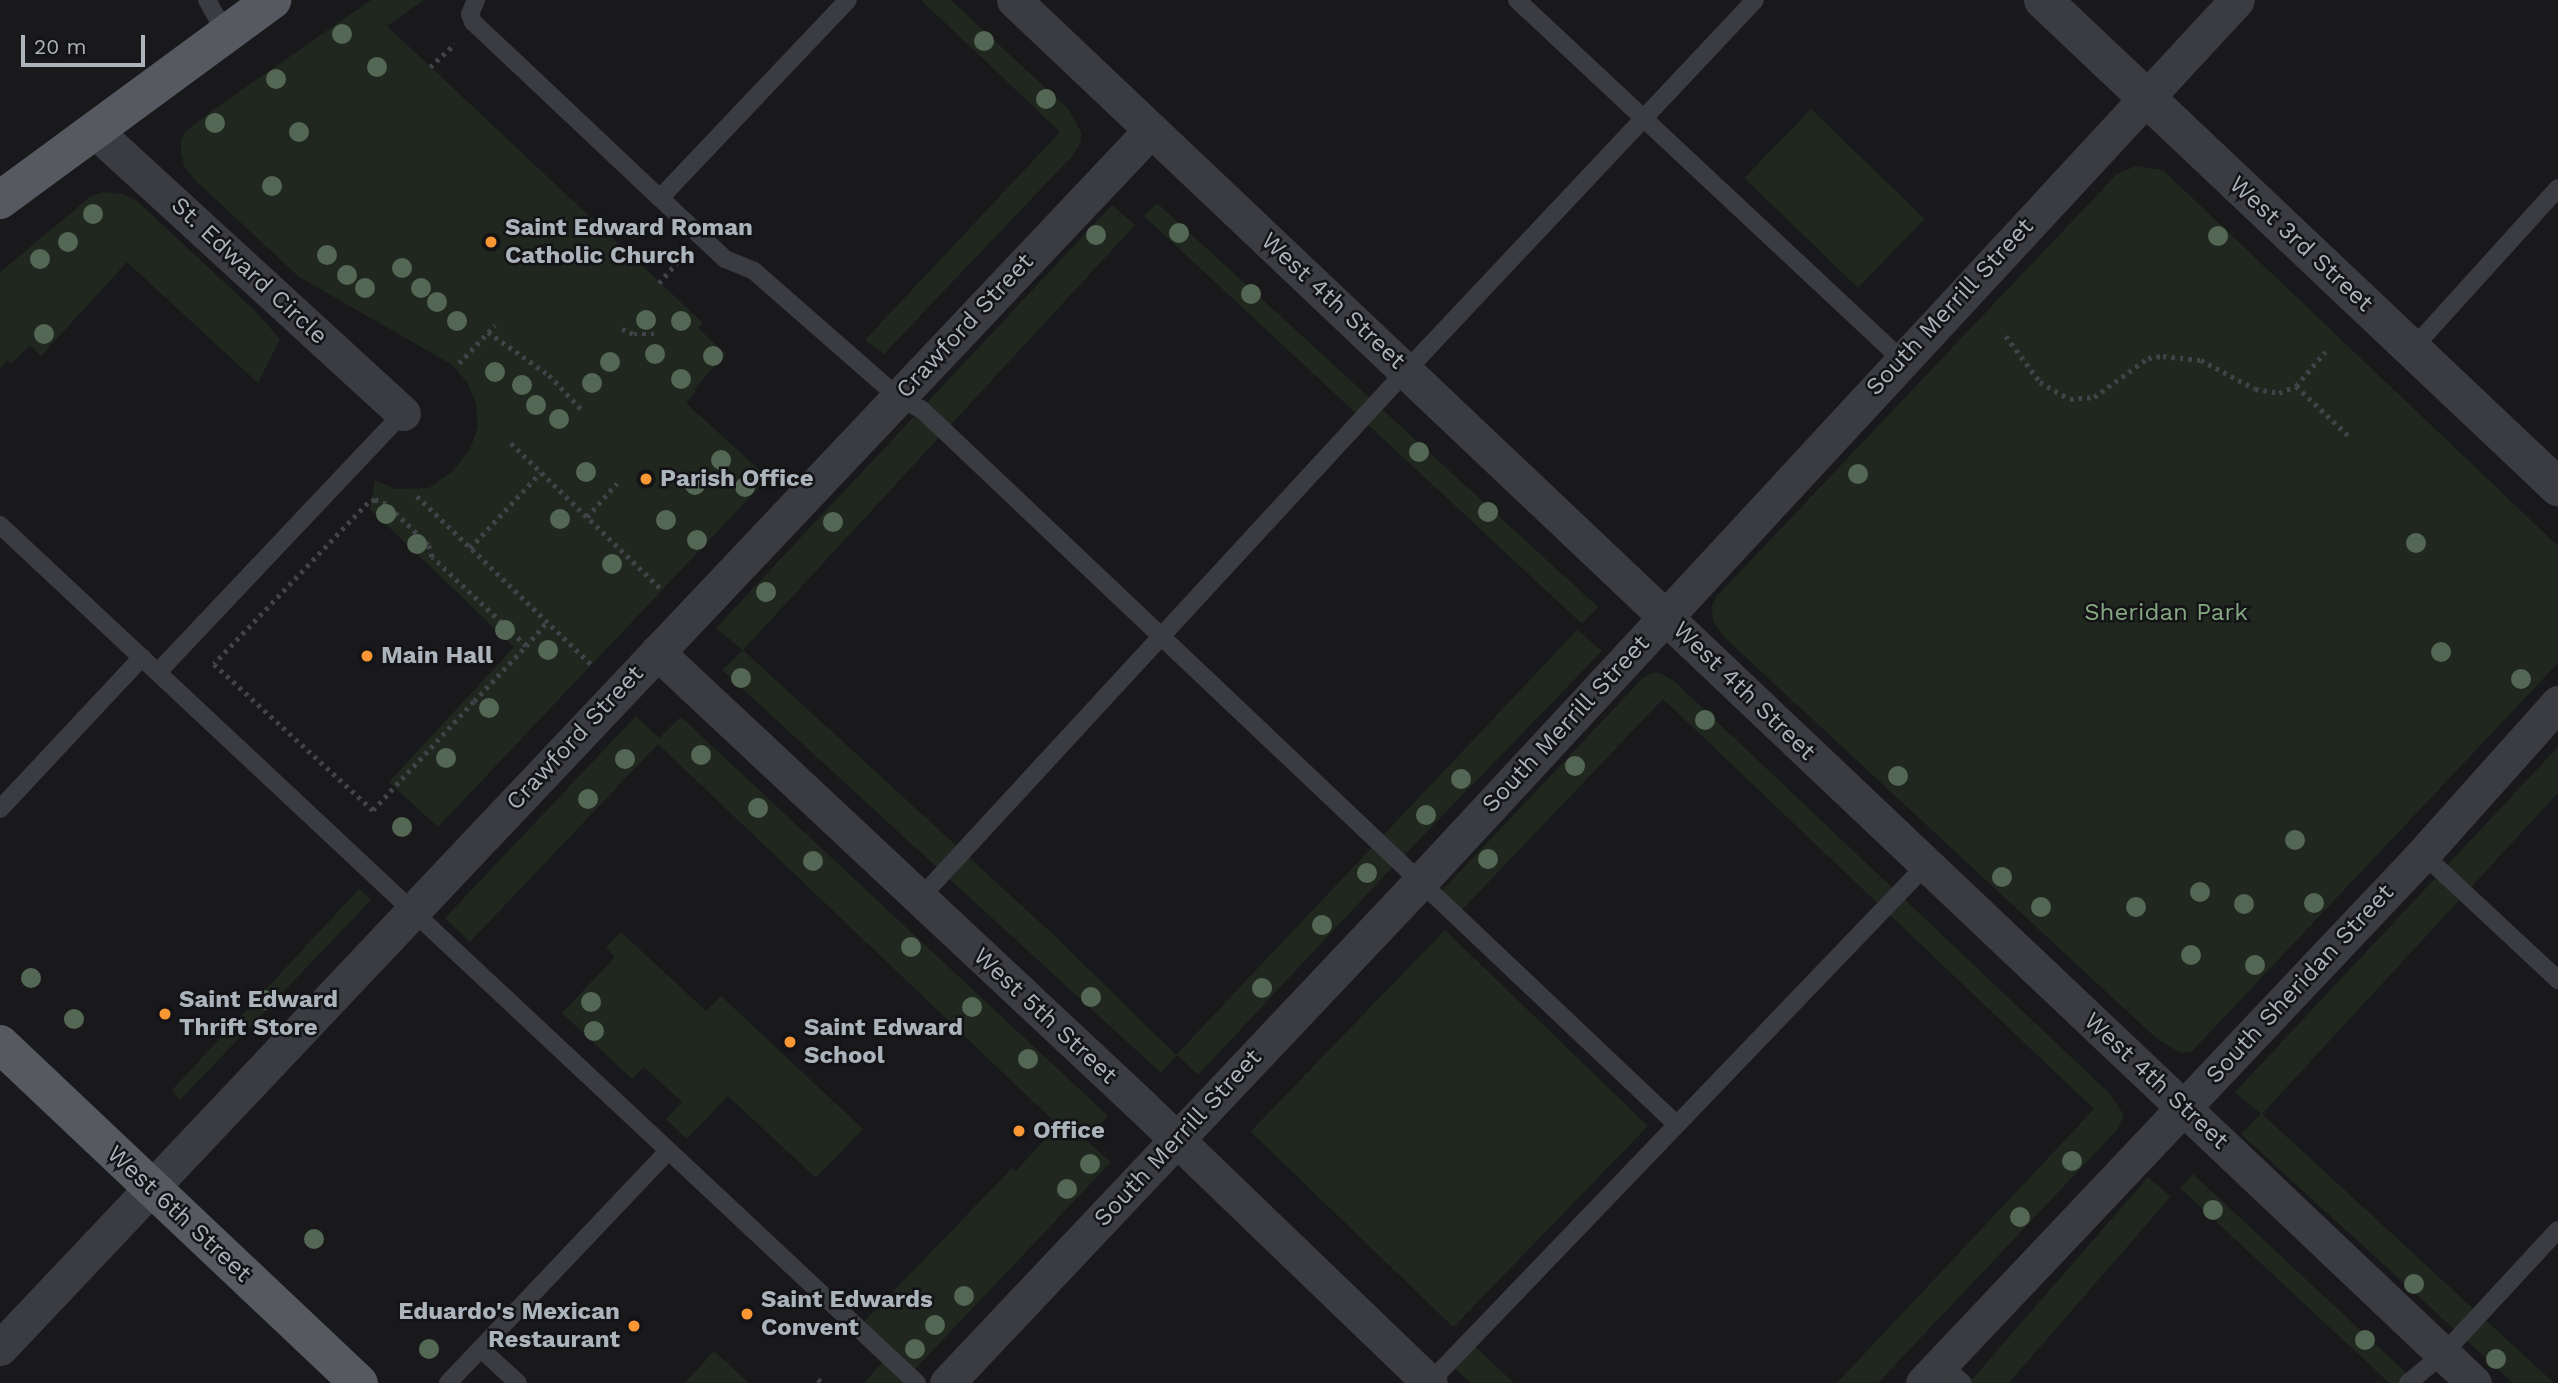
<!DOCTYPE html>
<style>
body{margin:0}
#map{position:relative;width:2558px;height:1383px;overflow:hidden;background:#19191c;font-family:"Work Sans",sans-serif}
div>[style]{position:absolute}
.green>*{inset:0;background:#1f271f;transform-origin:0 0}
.path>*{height:4.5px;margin-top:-2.25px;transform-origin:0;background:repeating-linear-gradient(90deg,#404348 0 3.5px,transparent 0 8.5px)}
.service>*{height:18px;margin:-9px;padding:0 9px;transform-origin:9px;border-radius:9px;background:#3a3c41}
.minor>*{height:35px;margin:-17.5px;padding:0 17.5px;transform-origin:17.5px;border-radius:17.5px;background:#3a3c41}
.tertiary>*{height:38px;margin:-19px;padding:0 19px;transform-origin:19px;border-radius:19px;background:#3a3c41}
.primary>*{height:38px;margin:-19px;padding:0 19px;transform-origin:19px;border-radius:19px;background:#565a60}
.trees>*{width:20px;height:20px;margin:-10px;border-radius:50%;background:#546754}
.dots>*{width:19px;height:19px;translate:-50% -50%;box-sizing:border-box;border:4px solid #141417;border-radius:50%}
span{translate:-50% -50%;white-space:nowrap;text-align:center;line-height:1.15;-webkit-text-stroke:5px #141417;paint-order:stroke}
.poi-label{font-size:24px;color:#abb3bb;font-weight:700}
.left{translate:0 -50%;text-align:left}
.right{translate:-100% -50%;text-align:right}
.street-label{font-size:24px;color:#abb3bb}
.park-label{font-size:24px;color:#85a782}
.scale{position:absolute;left:21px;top:35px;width:124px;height:32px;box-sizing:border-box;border:4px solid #abb3bb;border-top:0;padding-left:9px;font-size:21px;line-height:24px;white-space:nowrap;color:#abb3bb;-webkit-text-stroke:5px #141417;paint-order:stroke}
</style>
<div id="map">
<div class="green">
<i style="clip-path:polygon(371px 0,424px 0,387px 26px,703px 323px,698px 328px,726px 354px,694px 389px,696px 391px,686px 403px,768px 478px,438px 827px,389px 782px,514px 647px,370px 509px,375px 480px,395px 489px,429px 488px,453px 471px,470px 449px,478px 427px,476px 403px,467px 382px,451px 364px,299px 277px,194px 179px,184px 166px,181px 153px,181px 141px,185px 132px,210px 112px)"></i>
<i style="clip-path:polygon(921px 0,951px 0,1069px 110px,1081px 132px,1081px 142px,1073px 155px,884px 354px,865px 340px,1060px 132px)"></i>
<i style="left:1811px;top:109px;width:158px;height:96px;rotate:44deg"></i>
<i style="clip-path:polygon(2136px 166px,2163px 170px,2558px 546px,2558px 663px,2198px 1045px,2191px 1052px,2181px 1053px,2156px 1038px,1724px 637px,1713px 621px,1712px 606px,1716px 597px,2117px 174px)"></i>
<i style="clip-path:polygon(103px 192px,123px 194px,137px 201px,254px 310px,280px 339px,258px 383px,127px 262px,41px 356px,30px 345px,11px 364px,8px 360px,0 369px,0 272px,90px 197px)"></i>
<i style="clip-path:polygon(1157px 203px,1598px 607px,1582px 624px,1144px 216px)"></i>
<i style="clip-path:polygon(1112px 205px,1135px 225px,743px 650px,1058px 939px,1176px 1055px,1577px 630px,1602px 651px,1385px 875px,1198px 1075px,1177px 1055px,1161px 1073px,722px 670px,743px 650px,716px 628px)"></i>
<i style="clip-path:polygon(1651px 673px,1660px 673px,1675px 682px,2109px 1093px,2124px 1115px,2117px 1130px,1878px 1383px,1837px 1383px,2094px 1109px,1663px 699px,1457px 915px,1437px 896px,1643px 678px)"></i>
<i style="clip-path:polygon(636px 716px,659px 738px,681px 717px,1108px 1116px,1086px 1140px,1111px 1162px,902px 1383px,864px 1383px,888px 1356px,858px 1328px,1012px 1168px,1016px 1171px,1058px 1125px,658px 744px,470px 942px,445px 918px)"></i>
<i style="clip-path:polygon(2558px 747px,2558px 793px,2262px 1114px,2554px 1383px,2513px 1383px,2241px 1134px,2261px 1114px,2235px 1092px)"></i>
<i style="clip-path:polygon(359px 889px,371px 900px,180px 1100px,172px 1090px)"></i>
<i style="left:1445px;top:930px;width:282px;height:280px;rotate:44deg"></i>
<i style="clip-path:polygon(621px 932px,706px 1011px,721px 996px,863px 1129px,816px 1178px,728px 1096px,687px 1139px,666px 1119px,682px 1102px,644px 1067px,632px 1079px,562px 1013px,615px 957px,606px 947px)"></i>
<i style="left:2193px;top:1174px;width:309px;height:19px;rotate:43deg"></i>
<i style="left:2148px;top:1177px;width:30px;height:282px;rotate:41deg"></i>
<i style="clip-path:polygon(1469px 1341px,1514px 1383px,1471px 1383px,1449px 1363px)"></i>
<i style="clip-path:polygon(714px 1351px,749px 1383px,685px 1383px)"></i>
</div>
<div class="path">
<i style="left:430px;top:67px;width:34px;rotate:-43deg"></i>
<i style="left:659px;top:283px;width:35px;rotate:-49deg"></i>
<i style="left:622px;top:329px;width:13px;rotate:23deg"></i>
<i style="left:634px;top:334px;width:21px"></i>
<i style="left:488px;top:332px;width:75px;rotate:35.2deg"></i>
<i style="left:549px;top:375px;width:50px;rotate:46.6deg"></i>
<i style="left:2006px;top:336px;width:57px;rotate:53.5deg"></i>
<i style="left:2040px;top:382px;width:34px;rotate:30deg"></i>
<i style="left:2070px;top:399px;width:24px;rotate:-5deg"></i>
<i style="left:2094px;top:397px;width:67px;rotate:-35.8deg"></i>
<i style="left:2148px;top:358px;width:15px;rotate:-8deg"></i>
<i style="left:2163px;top:356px;width:38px;rotate:6deg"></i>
<i style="left:2201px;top:360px;width:61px;rotate:28.2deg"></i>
<i style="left:2255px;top:389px;width:24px;rotate:9deg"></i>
<i style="left:2279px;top:393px;width:18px;rotate:-22deg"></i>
<i style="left:2296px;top:386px;width:45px;rotate:-49.5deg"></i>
<i style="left:459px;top:363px;width:52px;rotate:-46.5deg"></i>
<i style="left:2296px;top:386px;width:74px;rotate:43.4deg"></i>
<i style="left:511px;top:443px;width:211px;rotate:44.2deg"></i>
<i style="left:417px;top:496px;width:243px;rotate:44deg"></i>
<i style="left:587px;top:517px;width:45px;rotate:-48.6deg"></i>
<i style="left:470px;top:548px;width:103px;rotate:-47deg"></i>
<i style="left:526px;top:646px;width:129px;rotate:-136.6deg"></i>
<i style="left:432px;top:557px;width:13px;rotate:-108deg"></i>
<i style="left:428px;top:545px;width:59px;rotate:-135.7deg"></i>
<i style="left:386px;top:504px;width:12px;rotate:-160deg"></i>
<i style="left:375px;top:500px;width:8px;rotate:157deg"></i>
<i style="left:368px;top:503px;width:223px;rotate:133.7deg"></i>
<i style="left:214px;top:664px;width:216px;rotate:42.6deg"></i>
<i style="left:373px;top:810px;width:149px;rotate:-47.2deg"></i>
<i style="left:474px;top:701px;width:76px;rotate:-46.6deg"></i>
<i style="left:526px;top:646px;width:32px;rotate:-49deg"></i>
<i style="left:818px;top:1379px;width:6px;rotate:45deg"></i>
</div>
<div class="service">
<i style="left:207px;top:0;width:38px;rotate:61deg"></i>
<i style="left:476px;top:0;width:15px;rotate:113deg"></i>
<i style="left:470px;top:14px;width:9px;rotate:69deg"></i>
<i style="left:473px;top:22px;width:257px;rotate:43.3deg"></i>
<i style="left:660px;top:198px;width:89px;rotate:43.2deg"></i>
<i style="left:725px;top:259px;width:31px;rotate:22deg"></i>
<i style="left:754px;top:271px;width:191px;rotate:41.2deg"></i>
<i style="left:898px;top:397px;width:26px;rotate:28deg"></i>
<i style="left:921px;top:409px;width:19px;rotate:43deg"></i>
<i style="left:935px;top:422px;width:1019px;rotate:43.45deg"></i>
<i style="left:1517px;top:0;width:526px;rotate:43.07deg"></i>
<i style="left:660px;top:198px;width:273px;rotate:-46.5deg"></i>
<i style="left:2413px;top:348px;width:216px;rotate:-47.8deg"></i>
<i style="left:0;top:525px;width:1256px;rotate:43.1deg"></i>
<i style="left:158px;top:672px;width:357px;rotate:-46.6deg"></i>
<i style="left:0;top:809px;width:208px;rotate:-46.9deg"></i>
<i style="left:2423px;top:854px;width:185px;rotate:43deg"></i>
<i style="left:920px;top:898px;width:717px;rotate:-47.32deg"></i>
<i style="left:1406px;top:371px;width:509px;rotate:-46.75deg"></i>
<i style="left:481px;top:1349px;width:50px;rotate:42.6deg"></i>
<i style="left:1942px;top:1363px;width:29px;rotate:44deg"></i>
<i style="left:448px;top:1383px;width:320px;rotate:-46.5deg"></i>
<i style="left:1429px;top:1383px;width:719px;rotate:-46.18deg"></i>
<i style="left:2408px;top:1383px;width:45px;rotate:-39.6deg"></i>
<i style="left:2443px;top:1354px;width:169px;rotate:-47.2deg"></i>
</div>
<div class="minor">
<i style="left:1014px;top:0;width:2011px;rotate:43.45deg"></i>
<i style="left:94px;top:130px;width:419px;rotate:42.5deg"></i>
<i style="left:657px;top:652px;width:666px;rotate:43.11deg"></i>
<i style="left:1143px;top:1107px;width:398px;rotate:43.9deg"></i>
<i style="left:0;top:1348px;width:1676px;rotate:-46.62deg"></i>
<i style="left:947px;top:1383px;width:692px;rotate:-46.64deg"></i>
<i style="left:1422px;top:880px;width:1199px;rotate:-47.2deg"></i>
<i style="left:1923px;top:1383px;width:728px;rotate:-46.61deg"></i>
<i style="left:2423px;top:854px;width:203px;rotate:-48.2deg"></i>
</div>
<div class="tertiary">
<i style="left:2043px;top:0;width:709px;rotate:43.4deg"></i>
</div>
<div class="primary">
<i style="left:0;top:200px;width:338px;rotate:-36.3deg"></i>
<i style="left:0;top:1044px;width:494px;rotate:43.4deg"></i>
</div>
<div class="trees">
<i style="left:342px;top:34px"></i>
<i style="left:984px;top:41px"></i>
<i style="left:377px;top:67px"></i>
<i style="left:276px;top:79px"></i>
<i style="left:1046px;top:99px"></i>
<i style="left:215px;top:123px"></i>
<i style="left:299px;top:132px"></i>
<i style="left:272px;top:186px"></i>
<i style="left:93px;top:214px"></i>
<i style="left:1179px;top:233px"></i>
<i style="left:1096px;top:235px"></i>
<i style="left:2218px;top:236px"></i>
<i style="left:68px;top:242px"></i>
<i style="left:327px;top:255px"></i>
<i style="left:40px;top:259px"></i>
<i style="left:402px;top:268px"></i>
<i style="left:347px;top:275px"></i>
<i style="left:365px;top:288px"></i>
<i style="left:421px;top:288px"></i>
<i style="left:1251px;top:294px"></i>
<i style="left:437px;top:302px"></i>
<i style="left:646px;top:320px"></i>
<i style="left:457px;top:321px"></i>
<i style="left:681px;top:321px"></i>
<i style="left:44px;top:334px"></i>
<i style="left:655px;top:354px"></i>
<i style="left:713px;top:356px"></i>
<i style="left:610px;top:362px"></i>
<i style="left:495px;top:372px"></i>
<i style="left:681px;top:379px"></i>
<i style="left:592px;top:383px"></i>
<i style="left:522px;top:385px"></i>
<i style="left:536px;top:405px"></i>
<i style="left:559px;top:419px"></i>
<i style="left:1419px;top:452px"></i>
<i style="left:721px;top:460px"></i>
<i style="left:586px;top:472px"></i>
<i style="left:1858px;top:474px"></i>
<i style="left:695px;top:485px"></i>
<i style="left:745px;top:487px"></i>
<i style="left:1488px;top:512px"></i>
<i style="left:386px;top:514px"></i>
<i style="left:560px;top:519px"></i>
<i style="left:666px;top:520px"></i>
<i style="left:833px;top:522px"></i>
<i style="left:697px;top:540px"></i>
<i style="left:2416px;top:543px"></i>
<i style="left:417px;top:544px"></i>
<i style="left:612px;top:564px"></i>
<i style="left:766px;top:592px"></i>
<i style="left:505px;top:630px"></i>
<i style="left:548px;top:650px"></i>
<i style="left:2441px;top:652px"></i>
<i style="left:741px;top:678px"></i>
<i style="left:2521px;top:679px"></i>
<i style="left:489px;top:708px"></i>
<i style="left:1705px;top:720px"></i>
<i style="left:701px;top:755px"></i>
<i style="left:446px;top:758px"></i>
<i style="left:625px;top:759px"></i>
<i style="left:1575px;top:766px"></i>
<i style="left:1898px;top:776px"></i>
<i style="left:1461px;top:779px"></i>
<i style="left:588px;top:799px"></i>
<i style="left:758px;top:808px"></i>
<i style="left:1426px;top:815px"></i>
<i style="left:402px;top:827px"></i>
<i style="left:2295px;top:840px"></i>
<i style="left:1488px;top:859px"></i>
<i style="left:813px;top:861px"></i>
<i style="left:1367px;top:873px"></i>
<i style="left:2002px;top:877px"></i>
<i style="left:2200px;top:892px"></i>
<i style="left:2314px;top:903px"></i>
<i style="left:2244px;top:904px"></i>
<i style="left:2041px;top:907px"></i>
<i style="left:2136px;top:907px"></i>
<i style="left:1322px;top:925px"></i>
<i style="left:911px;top:947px"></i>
<i style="left:2191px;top:955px"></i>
<i style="left:2255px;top:965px"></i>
<i style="left:31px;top:978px"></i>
<i style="left:1262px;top:988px"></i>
<i style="left:1091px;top:997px"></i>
<i style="left:264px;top:1000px"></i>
<i style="left:591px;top:1002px"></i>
<i style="left:972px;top:1007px"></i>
<i style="left:74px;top:1019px"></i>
<i style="left:594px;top:1031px"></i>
<i style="left:1028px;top:1059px"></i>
<i style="left:2072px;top:1161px"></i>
<i style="left:1090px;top:1164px"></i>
<i style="left:1067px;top:1189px"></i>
<i style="left:2213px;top:1210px"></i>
<i style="left:2020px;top:1217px"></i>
<i style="left:314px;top:1239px"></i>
<i style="left:2414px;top:1284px"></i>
<i style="left:964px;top:1296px"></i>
<i style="left:935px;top:1325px"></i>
<i style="left:2365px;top:1340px"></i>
<i style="left:429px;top:1349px"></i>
<i style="left:915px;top:1349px"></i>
<i style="left:2496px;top:1359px"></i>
</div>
<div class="dots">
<i style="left:491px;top:242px;background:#f89734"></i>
<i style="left:646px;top:479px;background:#f89734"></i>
<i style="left:367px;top:656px;background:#f89734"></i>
<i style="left:165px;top:1014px;background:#f89734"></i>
<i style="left:790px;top:1042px;background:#f89734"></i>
<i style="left:1019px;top:1131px;background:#f89734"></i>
<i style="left:747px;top:1314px;background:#f89734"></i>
<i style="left:634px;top:1326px;background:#f89734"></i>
</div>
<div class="poi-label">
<span class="left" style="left:505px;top:242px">Saint Edward Roman<br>Catholic Church</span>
<span class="left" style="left:660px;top:479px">Parish Office</span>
<span class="left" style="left:381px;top:656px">Main Hall</span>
<span class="left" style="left:179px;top:1014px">Saint Edward<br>Thrift Store</span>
<span class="left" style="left:804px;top:1042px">Saint Edward<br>School</span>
<span class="left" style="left:1033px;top:1131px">Office</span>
<span class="left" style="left:761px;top:1314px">Saint Edwards<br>Convent</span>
<span class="right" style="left:620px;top:1326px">Eduardo's Mexican<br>Restaurant</span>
</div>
<div class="street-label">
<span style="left:2301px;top:244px;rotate:43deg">West 3rd Street</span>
<span style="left:249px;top:271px;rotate:43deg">St. Edward Circle</span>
<span style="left:1333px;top:301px;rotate:43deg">West 4th Street</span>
<span style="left:1950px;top:307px;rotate:-47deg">South Merrill Street</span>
<span style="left:965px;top:326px;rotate:-47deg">Crawford Street</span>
<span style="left:1744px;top:691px;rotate:44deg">West 4th Street</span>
<span style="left:1566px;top:724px;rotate:-47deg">South Merrill Street</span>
<span style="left:575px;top:738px;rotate:-47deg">Crawford Street</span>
<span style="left:2300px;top:984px;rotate:-47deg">South Sheridan Street</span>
<span style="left:1045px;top:1016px;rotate:43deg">West 5th Street</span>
<span style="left:2156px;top:1081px;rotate:43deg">West 4th Street</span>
<span style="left:1178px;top:1138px;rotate:-47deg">South Merrill Street</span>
<span style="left:179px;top:1214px;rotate:43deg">West 6th Street</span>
</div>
<div class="park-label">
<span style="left:2166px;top:613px">Sheridan Park</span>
</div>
<div class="scale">20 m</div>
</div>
